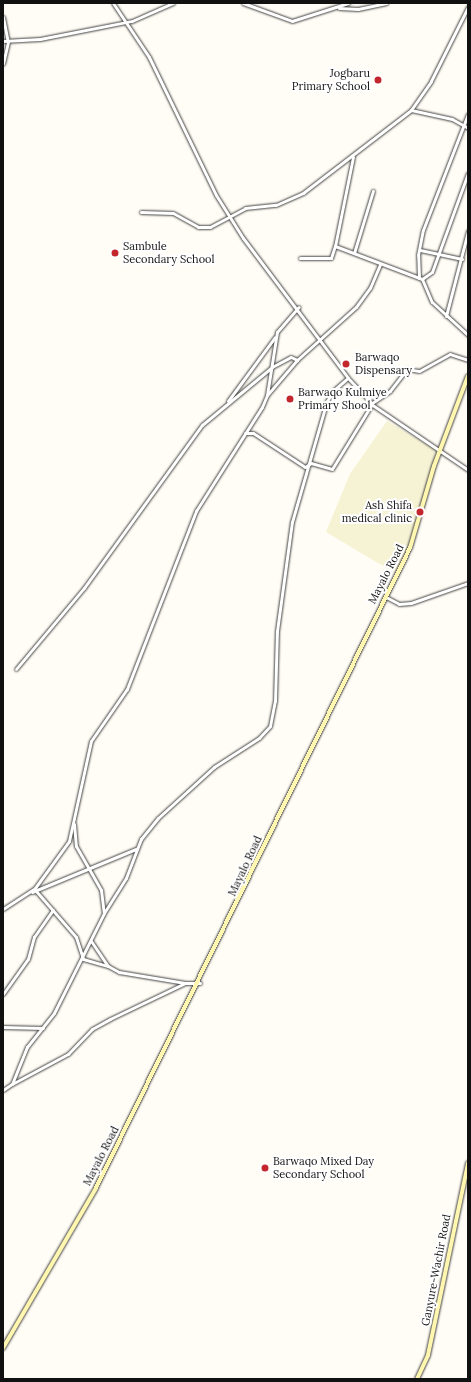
<!DOCTYPE html>
<style>
body{margin:0}
#map{position:relative;width:471px;height:1382px;overflow:hidden;background:#fffdf5;font-family:Lora,serif}
div>[style]{position:absolute}
.farmland>*{inset:0;background:#f6f3d4}
.roads{filter:drop-shadow(0 0 1px #444) drop-shadow(0 0 1px #444)}
.street>*{height:3px;margin:-1.5px;padding:0 1.5px;transform-origin:1.5px;border-radius:1.5px;background:#fff}
.secondary>*{height:4px;margin:-2px;padding:0 2px;transform-origin:2px;border-radius:2px;background:#fff6b0}
.dots>*{width:11px;height:11px;translate:-50% -50%;box-sizing:border-box;border:2px solid #fff;border-radius:50%}
span{translate:-50% -50%;white-space:nowrap;text-align:center;line-height:1.15;-webkit-text-stroke:4px #fff;paint-order:stroke}
.poi-label{font-size:11px;color:#111}
.right{translate:-100% -50%;text-align:right}
.left{translate:0 -50%;text-align:left}
.street-label{font-size:11px;color:#111}
.frame{position:absolute;inset:0;border:4px solid #111;pointer-events:none}
</style>
<div id="map">
<div class="farmland">
<i style="clip-path:polygon(387px 421px,436px 450px,427px 500px,398px 575px,326px 532px,350px 474px)"></i>
</div>
<div class="roads">
<div class="street">
<i style="left:113px;top:3px;width:65px;rotate:56.3deg"></i>
<i style="left:149px;top:57px;width:153px;rotate:64.1deg"></i>
<i style="left:216px;top:195px;width:51px;rotate:57.9deg"></i>
<i style="left:243px;top:238px;width:175px;rotate:53.1deg"></i>
<i style="left:348px;top:378px;width:35px;rotate:47deg"></i>
<i style="left:372px;top:404px;width:76px;rotate:121.6deg"></i>
<i style="left:332px;top:469px;width:22px;rotate:-164deg"></i>
<i style="left:311px;top:463px;width:7px;rotate:146deg"></i>
<i style="left:305px;top:467px;width:62px;rotate:-146.8deg"></i>
<i style="left:253px;top:433px;width:8px;rotate:180deg"></i>
<i style="left:243px;top:3px;width:52px;rotate:20.2deg"></i>
<i style="left:292px;top:21px;width:59px;rotate:-17.8deg"></i>
<i style="left:339px;top:8px;width:19px;rotate:3deg"></i>
<i style="left:358px;top:9px;width:29px;rotate:-12deg"></i>
<i style="left:3px;top:17px;width:25px;rotate:79deg"></i>
<i style="left:8px;top:42px;width:22px;rotate:103deg"></i>
<i style="left:3px;top:41px;width:37px;rotate:-3deg"></i>
<i style="left:40px;top:39px;width:94px;rotate:-11.1deg"></i>
<i style="left:132px;top:21px;width:45px;rotate:-23.7deg"></i>
<i style="left:411px;top:110px;width:42px;rotate:12.4deg"></i>
<i style="left:452px;top:119px;width:18px;rotate:29deg"></i>
<i style="left:353px;top:157px;width:91px;rotate:101.4deg"></i>
<i style="left:335px;top:246px;width:93px;rotate:20.8deg"></i>
<i style="left:422px;top:279px;width:12px;rotate:-35deg"></i>
<i style="left:432px;top:272px;width:105px;rotate:-70deg"></i>
<i style="left:141px;top:212px;width:32px;rotate:2deg"></i>
<i style="left:173px;top:213px;width:29px;rotate:29deg"></i>
<i style="left:198px;top:227px;width:12px"></i>
<i style="left:210px;top:227px;width:40px;rotate:-28deg"></i>
<i style="left:245px;top:208px;width:31px;rotate:-6deg"></i>
<i style="left:276px;top:205px;width:30px;rotate:-24deg"></i>
<i style="left:303px;top:193px;width:136px;rotate:-37.5deg"></i>
<i style="left:411px;top:110px;width:35px;rotate:-55deg"></i>
<i style="left:431px;top:81px;width:83px;rotate:-63.4deg"></i>
<i style="left:420px;top:250px;width:43px;rotate:12.1deg"></i>
<i style="left:354px;top:253px;width:65px;rotate:-73deg"></i>
<i style="left:300px;top:258px;width:31px"></i>
<i style="left:331px;top:258px;width:13px;rotate:-72deg"></i>
<i style="left:419px;top:278px;width:23px;rotate:-92deg"></i>
<i style="left:418px;top:255px;width:25px;rotate:-79deg"></i>
<i style="left:423px;top:230px;width:124px;rotate:-68.8deg"></i>
<i style="left:422px;top:279px;width:25px;rotate:67deg"></i>
<i style="left:432px;top:302px;width:49px;rotate:42.5deg"></i>
<i style="left:446px;top:316px;width:88px;rotate:-75.5deg"></i>
<i style="left:468px;top:360px;width:19px;rotate:-162deg"></i>
<i style="left:450px;top:354px;width:35px;rotate:151deg"></i>
<i style="left:419px;top:371px;width:12px;rotate:-171deg"></i>
<i style="left:407px;top:369px;width:28px;rotate:128deg"></i>
<i style="left:390px;top:391px;width:23px;rotate:146deg"></i>
<i style="left:371px;top:404px;width:117px;rotate:34.2deg"></i>
<i style="left:268px;top:394px;width:45px;rotate:-49.5deg"></i>
<i style="left:228px;top:401px;width:79px;rotate:-53.7deg"></i>
<i style="left:386px;top:597px;width:15px;rotate:28deg"></i>
<i style="left:399px;top:604px;width:12px;rotate:-5deg"></i>
<i style="left:411px;top:603px;width:60px;rotate:-19.3deg"></i>
<i style="left:16px;top:669px;width:106px;rotate:-50deg"></i>
<i style="left:84px;top:588px;width:201px;rotate:-54.1deg"></i>
<i style="left:202px;top:425px;width:91px;rotate:-39.6deg"></i>
<i style="left:272px;top:367px;width:21px;rotate:-28deg"></i>
<i style="left:291px;top:357px;width:7px;rotate:27deg"></i>
<i style="left:297px;top:360px;width:79px;rotate:-41.9deg"></i>
<i style="left:356px;top:307px;width:24px;rotate:-54deg"></i>
<i style="left:370px;top:288px;width:26px;rotate:-67deg"></i>
<i style="left:74px;top:824px;width:22px;rotate:85deg"></i>
<i style="left:76px;top:846px;width:51px;rotate:60.4deg"></i>
<i style="left:101px;top:890px;width:23px;rotate:83deg"></i>
<i style="left:36px;top:891px;width:61px;rotate:49deg"></i>
<i style="left:76px;top:937px;width:23px;rotate:72deg"></i>
<i style="left:83px;top:959px;width:26px;rotate:16deg"></i>
<i style="left:32px;top:892px;width:113px;rotate:-22.5deg"></i>
<i style="left:3px;top:909px;width:38px;rotate:-33deg"></i>
<i style="left:35px;top:888px;width:58px;rotate:-54.1deg"></i>
<i style="left:69px;top:841px;width:102px;rotate:-77.6deg"></i>
<i style="left:91px;top:741px;width:63px;rotate:-55.3deg"></i>
<i style="left:127px;top:689px;width:191px;rotate:-68.8deg"></i>
<i style="left:196px;top:511px;width:123px;rotate:-57.6deg"></i>
<i style="left:262px;top:407px;width:13px;rotate:-67deg"></i>
<i style="left:267px;top:395px;width:64px;rotate:-81deg"></i>
<i style="left:277px;top:332px;width:33px;rotate:-49deg"></i>
<i style="left:91px;top:941px;width:30px;rotate:56deg"></i>
<i style="left:108px;top:966px;width:13px;rotate:29deg"></i>
<i style="left:119px;top:972px;width:67px;rotate:9.5deg"></i>
<i style="left:3px;top:994px;width:43px;rotate:-54.5deg"></i>
<i style="left:28px;top:959px;width:23px;rotate:-75deg"></i>
<i style="left:34px;top:937px;width:33px;rotate:-55deg"></i>
<i style="left:3px;top:1027px;width:40px;rotate:1.4deg"></i>
<i style="left:12px;top:1084px;width:64px;rotate:-28.2deg"></i>
<i style="left:68px;top:1054px;width:35px;rotate:-46deg"></i>
<i style="left:92px;top:1029px;width:21px;rotate:-29deg"></i>
<i style="left:110px;top:1019px;width:83px;rotate:-25.6deg"></i>
<i style="left:185px;top:983px;width:15px"></i>
<i style="left:3px;top:1090px;width:11px;rotate:-34deg"></i>
<i style="left:12px;top:1084px;width:40px;rotate:-68deg"></i>
<i style="left:27px;top:1047px;width:43px;rotate:-51.5deg"></i>
<i style="left:54px;top:1013px;width:112px;rotate:-63.4deg"></i>
<i style="left:104px;top:913px;width:41px;rotate:-57.8deg"></i>
<i style="left:126px;top:878px;width:42px;rotate:-69deg"></i>
<i style="left:141px;top:839px;width:27px;rotate:-51deg"></i>
<i style="left:158px;top:818px;width:76px;rotate:-42.3deg"></i>
<i style="left:214px;top:767px;width:54px;rotate:-32.8deg"></i>
<i style="left:259px;top:738px;width:16px;rotate:-47deg"></i>
<i style="left:270px;top:726px;width:25px;rotate:-79deg"></i>
<i style="left:275px;top:701px;width:70px;rotate:-88.4deg"></i>
<i style="left:277px;top:631px;width:110px;rotate:-82.2deg"></i>
<i style="left:292px;top:522px;width:126px;rotate:-73.9deg"></i>
<i style="left:327px;top:401px;width:13px;rotate:-58deg"></i>
<i style="left:334px;top:390px;width:18px;rotate:-41deg"></i>
</div>
<div class="secondary">
<i style="left:3px;top:1348px;width:185px;rotate:-59.8deg"></i>
<i style="left:96px;top:1188px;width:713px;rotate:-63.87deg"></i>
<i style="left:410px;top:548px;width:85px;rotate:-73.7deg"></i>
<i style="left:434px;top:466px;width:96px;rotate:-69.3deg"></i>
<i style="left:417px;top:1379px;width:26px;rotate:-65deg"></i>
<i style="left:428px;top:1355px;width:196px;rotate:-78.2deg"></i>
</div>
</div>
<div class="dots">
<i style="left:378px;top:80px;background:#c4262e"></i>
<i style="left:115px;top:253px;background:#c4262e"></i>
<i style="left:346px;top:364px;background:#c4262e"></i>
<i style="left:290px;top:399px;background:#c4262e"></i>
<i style="left:420px;top:512px;background:#c4262e"></i>
<i style="left:265px;top:1168px;background:#c4262e"></i>
</div>
<div class="poi-label">
<span class="right" style="left:370px;top:80px">Jogbaru<br>Primary School</span>
<span class="left" style="left:123px;top:253px">Sambule<br>Secondary School</span>
<span class="left" style="left:355px;top:364px">Barwaqo<br>Dispensary</span>
<span class="left" style="left:298px;top:399px">Barwaqo Kulmiye<br>Primary Shool</span>
<span class="right" style="left:412px;top:512px">Ash Shifa<br>medical clinic</span>
<span class="left" style="left:273px;top:1168px">Barwaqo Mixed Day<br>Secondary School</span>
</div>
<div class="street-label">
<span style="left:386px;top:574px;rotate:-63deg">Mayalo Road</span>
<span style="left:245px;top:866px;rotate:-65deg">Mayalo Road</span>
<span style="left:101px;top:1156px;rotate:-63deg">Mayalo Road</span>
<span style="left:436px;top:1270px;rotate:-79deg">Ganyure-Wachir Road</span>
</div>
<div class="frame"></div>
</div>
